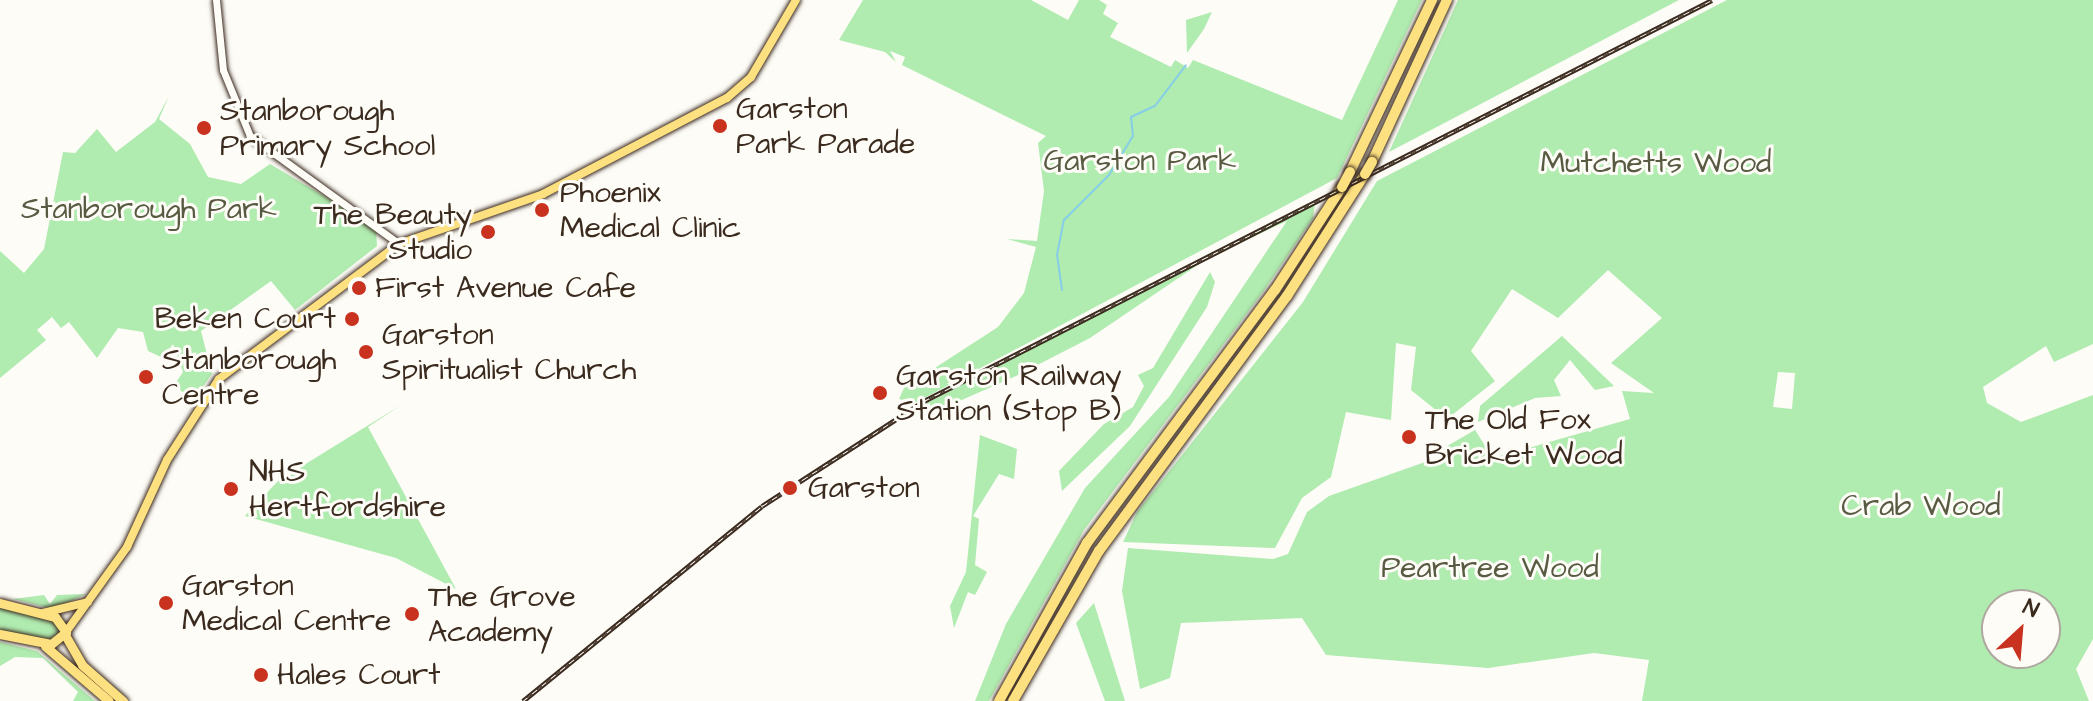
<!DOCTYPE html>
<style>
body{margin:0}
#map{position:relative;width:2093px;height:701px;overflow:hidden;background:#fdfcf7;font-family:"Architects Daughter",sans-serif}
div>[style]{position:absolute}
.green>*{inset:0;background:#b0ebb0}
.stream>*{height:2px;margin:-1px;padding:0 1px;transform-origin:1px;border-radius:1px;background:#86cee7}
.roads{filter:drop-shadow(0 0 2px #3b2a1e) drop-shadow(0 0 2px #3b2a1e)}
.tertiary>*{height:7px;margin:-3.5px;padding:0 3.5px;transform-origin:3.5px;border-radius:3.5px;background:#fdfcf7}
.primary>*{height:8px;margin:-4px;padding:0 4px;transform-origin:4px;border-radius:4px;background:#fde080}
.trunk>*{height:9px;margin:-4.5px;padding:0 4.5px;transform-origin:4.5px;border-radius:4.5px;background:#fde080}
.motorway>*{height:10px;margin:-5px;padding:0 5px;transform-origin:5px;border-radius:5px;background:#fde080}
.rail>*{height:5px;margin-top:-2.5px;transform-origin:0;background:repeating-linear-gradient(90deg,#fdfcf7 0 6px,#3b2a1e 0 12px);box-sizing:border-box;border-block:2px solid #3b2a1e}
.bridges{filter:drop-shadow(0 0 2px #3b2a1e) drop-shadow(0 0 2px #3b2a1e)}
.motorway-bridge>*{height:10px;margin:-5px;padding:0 5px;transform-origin:5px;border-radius:5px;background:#fde080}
.dots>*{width:22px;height:22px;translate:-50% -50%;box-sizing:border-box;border:4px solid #fdfcf7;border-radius:50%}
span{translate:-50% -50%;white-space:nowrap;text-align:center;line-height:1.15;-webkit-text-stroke:6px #fdfcf7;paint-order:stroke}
.poi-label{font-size:30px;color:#3b2a1e}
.left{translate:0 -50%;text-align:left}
.right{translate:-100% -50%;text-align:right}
.park-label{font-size:30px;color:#585a42}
.north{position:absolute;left:1981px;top:589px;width:80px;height:80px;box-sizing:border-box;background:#fdfcf7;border:2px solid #afa8a0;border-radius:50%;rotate:26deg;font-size:22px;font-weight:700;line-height:32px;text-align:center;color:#3b2a1e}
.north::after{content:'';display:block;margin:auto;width:28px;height:36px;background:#c8321e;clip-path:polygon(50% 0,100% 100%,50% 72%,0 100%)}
</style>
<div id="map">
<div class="green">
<i style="clip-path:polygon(863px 0,1031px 0,1068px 20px,1079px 0,1099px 0,1107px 5px,1103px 14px,1118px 23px,1110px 37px,1171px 67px,1175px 60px,1188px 68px,1193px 60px,1342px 120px,1398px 0,1422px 0,1337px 178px,915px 403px,899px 399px,904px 388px,998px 327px,1024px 293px,1036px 247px,1007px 239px,1037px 241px,1044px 191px,1038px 143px,1046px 136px,902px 65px,905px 57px,890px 51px,896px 62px,885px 52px,839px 40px)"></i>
<i style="clip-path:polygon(1458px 0,1679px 0,1389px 152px)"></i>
<i style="clip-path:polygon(evenodd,1727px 0,2093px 0,2093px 344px,2054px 362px,2046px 346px,1983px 387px,1987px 403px,2021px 422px,2093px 395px,2093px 639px,2076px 669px,2089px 701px,1642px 701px,1649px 660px,1594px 653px,1488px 668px,1326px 655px,1302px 618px,1181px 623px,1170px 678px,1140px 689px,1122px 591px,1128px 548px,1273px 559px,1288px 554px,1307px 512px,1329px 496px,1442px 456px,1442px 449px,1475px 430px,1493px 458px,1630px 419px,1622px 391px,1654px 393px,1611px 363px,1662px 318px,1608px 270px,1558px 318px,1512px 289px,1471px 351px,1495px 381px,1447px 419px,1411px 390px,1416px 347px,1396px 343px,1391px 420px,1346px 412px,1331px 477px,1302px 498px,1275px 548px,1123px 542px,1137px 512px,1303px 302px,1377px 181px,1727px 0,1778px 372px,1795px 373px,1792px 409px,1773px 407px,1778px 372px,1727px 0,1997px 605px,2045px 605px,2045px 653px,1997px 653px,1997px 605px)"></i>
<i style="clip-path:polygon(1212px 12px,1204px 29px,1187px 53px,1186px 20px)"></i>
<i style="clip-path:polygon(169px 96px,159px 119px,190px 144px,208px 177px,241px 184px,270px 164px,376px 227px,377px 246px,295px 310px,271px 281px,201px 331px,212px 374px,195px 398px,173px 387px,183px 372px,173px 344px,163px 358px,148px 351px,143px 332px,118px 328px,97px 358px,69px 322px,61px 328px,52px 317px,37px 330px,46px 340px,0 378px,0 251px,24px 273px,44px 249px,63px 152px,75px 153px,97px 129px,116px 152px,155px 122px)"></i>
<i style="clip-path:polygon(1315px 202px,1313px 218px,1263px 292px,1084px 530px,989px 701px,975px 701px,1006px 624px,1085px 488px,1169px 397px,1287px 221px,1211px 256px,1090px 338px,1016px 376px,937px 411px,921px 406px)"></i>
<i style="clip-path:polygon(1210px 272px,1215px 282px,1207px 307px,1130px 426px,1062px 491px,1059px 471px,1104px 424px,1133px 407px,1144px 386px,1138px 375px,1153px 368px)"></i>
<i style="clip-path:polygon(1562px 336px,1614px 386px,1595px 390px,1570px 360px,1554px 380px,1561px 396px,1535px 398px,1478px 422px,1480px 406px)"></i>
<i style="clip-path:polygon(401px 405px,368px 427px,456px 589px,396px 558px,245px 516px,278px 481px)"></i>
<i style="clip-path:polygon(980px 435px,1017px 449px,1014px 479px,999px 474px,973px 516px,979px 519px,975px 565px,987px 572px,975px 595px,968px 592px,954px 628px,950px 606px,966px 572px)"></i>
<i style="clip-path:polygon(86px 594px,53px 609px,13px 599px,44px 595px,50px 604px,57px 595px)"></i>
<i style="clip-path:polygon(1094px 603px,1125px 701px,1105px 701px,1076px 623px)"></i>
<i style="clip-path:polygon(0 607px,54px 620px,60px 631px,53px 641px,0 630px)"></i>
<i style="clip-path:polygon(0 642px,37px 651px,95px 701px,73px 701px,78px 692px,43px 658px,15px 657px,0 666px)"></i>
</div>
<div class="stream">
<i style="left:1062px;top:290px;width:35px;rotate:-98deg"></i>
<i style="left:1057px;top:255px;width:36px;rotate:-79deg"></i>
<i style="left:1064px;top:220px;width:64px;rotate:-45deg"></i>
<i style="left:1109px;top:175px;width:46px;rotate:-58.4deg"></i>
<i style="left:1133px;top:136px;width:19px;rotate:-96deg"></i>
<i style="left:1131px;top:117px;width:26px;rotate:-25deg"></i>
<i style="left:1155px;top:106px;width:51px;rotate:-52.9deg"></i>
</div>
<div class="roads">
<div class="tertiary">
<i style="left:216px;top:0;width:70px;rotate:84.3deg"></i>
<i style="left:223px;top:70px;width:71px;rotate:67.8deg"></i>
<i style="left:250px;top:136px;width:184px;rotate:35.9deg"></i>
</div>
<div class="primary">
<i style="left:43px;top:613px;width:46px;rotate:-13.7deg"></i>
<i style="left:66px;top:632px;width:105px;rotate:-54.3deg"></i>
<i style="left:127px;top:547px;width:96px;rotate:-65.3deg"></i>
<i style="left:167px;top:460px;width:96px;rotate:-57.3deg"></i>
<i style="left:219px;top:379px;width:225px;rotate:-36.9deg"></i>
<i style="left:399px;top:244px;width:152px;rotate:-19.1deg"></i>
<i style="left:543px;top:194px;width:208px;rotate:-27.6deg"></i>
<i style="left:727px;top:98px;width:32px;rotate:-41deg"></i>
<i style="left:751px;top:77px;width:89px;rotate:-59.7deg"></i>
</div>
<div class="trunk">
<i style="left:0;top:603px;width:57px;rotate:14.3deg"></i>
<i style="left:55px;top:617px;width:19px;rotate:54deg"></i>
<i style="left:66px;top:632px;width:19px;rotate:141deg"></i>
<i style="left:51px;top:644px;width:52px;rotate:-168.9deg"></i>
<i style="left:65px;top:635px;width:34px;rotate:60deg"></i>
<i style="left:82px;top:665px;width:55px;rotate:41.3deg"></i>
<i style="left:45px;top:646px;width:84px;rotate:40.7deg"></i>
</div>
<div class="motorway">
<i style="left:1372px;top:162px;width:179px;rotate:-65.2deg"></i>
<i style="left:1350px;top:172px;width:191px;rotate:-64.5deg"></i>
<i style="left:999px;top:701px;width:181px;rotate:-60.9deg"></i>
<i style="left:1087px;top:543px;width:315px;rotate:-53.4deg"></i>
<i style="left:1275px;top:290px;width:123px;rotate:-57deg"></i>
<i style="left:1013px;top:701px;width:173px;rotate:-60.2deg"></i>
<i style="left:1099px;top:551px;width:317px;rotate:-53.6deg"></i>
<i style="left:1287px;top:296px;width:145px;rotate:-57.4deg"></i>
</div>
</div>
<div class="rail">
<i style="left:523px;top:701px;width:308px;rotate:-39.2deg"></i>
<i style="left:762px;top:506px;width:193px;rotate:-32.9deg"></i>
<i style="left:924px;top:401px;width:884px;rotate:-26.97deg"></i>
</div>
<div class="bridges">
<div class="motorway-bridge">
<i style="left:1365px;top:174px;width:14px;rotate:-60deg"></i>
<i style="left:1342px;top:187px;width:17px;rotate:-62deg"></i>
</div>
</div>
<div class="dots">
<i style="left:720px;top:126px;background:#c8321e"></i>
<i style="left:204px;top:128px;background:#c8321e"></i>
<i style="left:542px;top:210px;background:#c8321e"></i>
<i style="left:488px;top:232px;background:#c8321e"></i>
<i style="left:359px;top:288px;background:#c8321e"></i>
<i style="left:352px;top:319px;background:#c8321e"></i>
<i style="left:366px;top:352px;background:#c8321e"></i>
<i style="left:146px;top:377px;background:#c8321e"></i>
<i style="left:880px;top:393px;background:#c8321e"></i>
<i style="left:1409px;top:437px;background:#c8321e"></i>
<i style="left:790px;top:488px;background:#c8321e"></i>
<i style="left:231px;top:489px;background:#c8321e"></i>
<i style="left:166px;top:603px;background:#c8321e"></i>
<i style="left:412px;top:614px;background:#c8321e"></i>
<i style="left:261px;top:675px;background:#c8321e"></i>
</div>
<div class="poi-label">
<span class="left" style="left:736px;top:126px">Garston<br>Park Parade</span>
<span class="left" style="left:220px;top:128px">Stanborough<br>Primary School</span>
<span class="left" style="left:560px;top:210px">Phoenix<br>Medical Clinic</span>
<span class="right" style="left:472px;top:232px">The Beauty<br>Studio</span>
<span class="left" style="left:375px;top:288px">First Avenue Cafe</span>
<span class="right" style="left:336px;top:319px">Beken Court</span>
<span class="left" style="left:382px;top:352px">Garston<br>Spiritualist Church</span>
<span class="left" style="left:162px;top:377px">Stanborough<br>Centre</span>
<span class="left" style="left:896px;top:393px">Garston Railway<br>Station (Stop B)</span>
<span class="left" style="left:1425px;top:437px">The Old Fox<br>Bricket Wood</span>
<span class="left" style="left:249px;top:489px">NHS<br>Hertfordshire</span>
<span class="left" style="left:808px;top:488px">Garston</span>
<span class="left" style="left:182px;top:603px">Garston<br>Medical Centre</span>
<span class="left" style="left:428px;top:614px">The Grove<br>Academy</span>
<span class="left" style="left:277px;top:675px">Hales Court</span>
</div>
<div class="park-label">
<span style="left:1140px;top:161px">Garston Park</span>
<span style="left:1656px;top:163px">Mutchetts Wood</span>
<span style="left:149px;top:209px">Stanborough Park</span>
<span style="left:1921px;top:506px">Crab Wood</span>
<span style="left:1490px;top:568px">Peartree Wood</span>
</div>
<div class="north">N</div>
</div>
